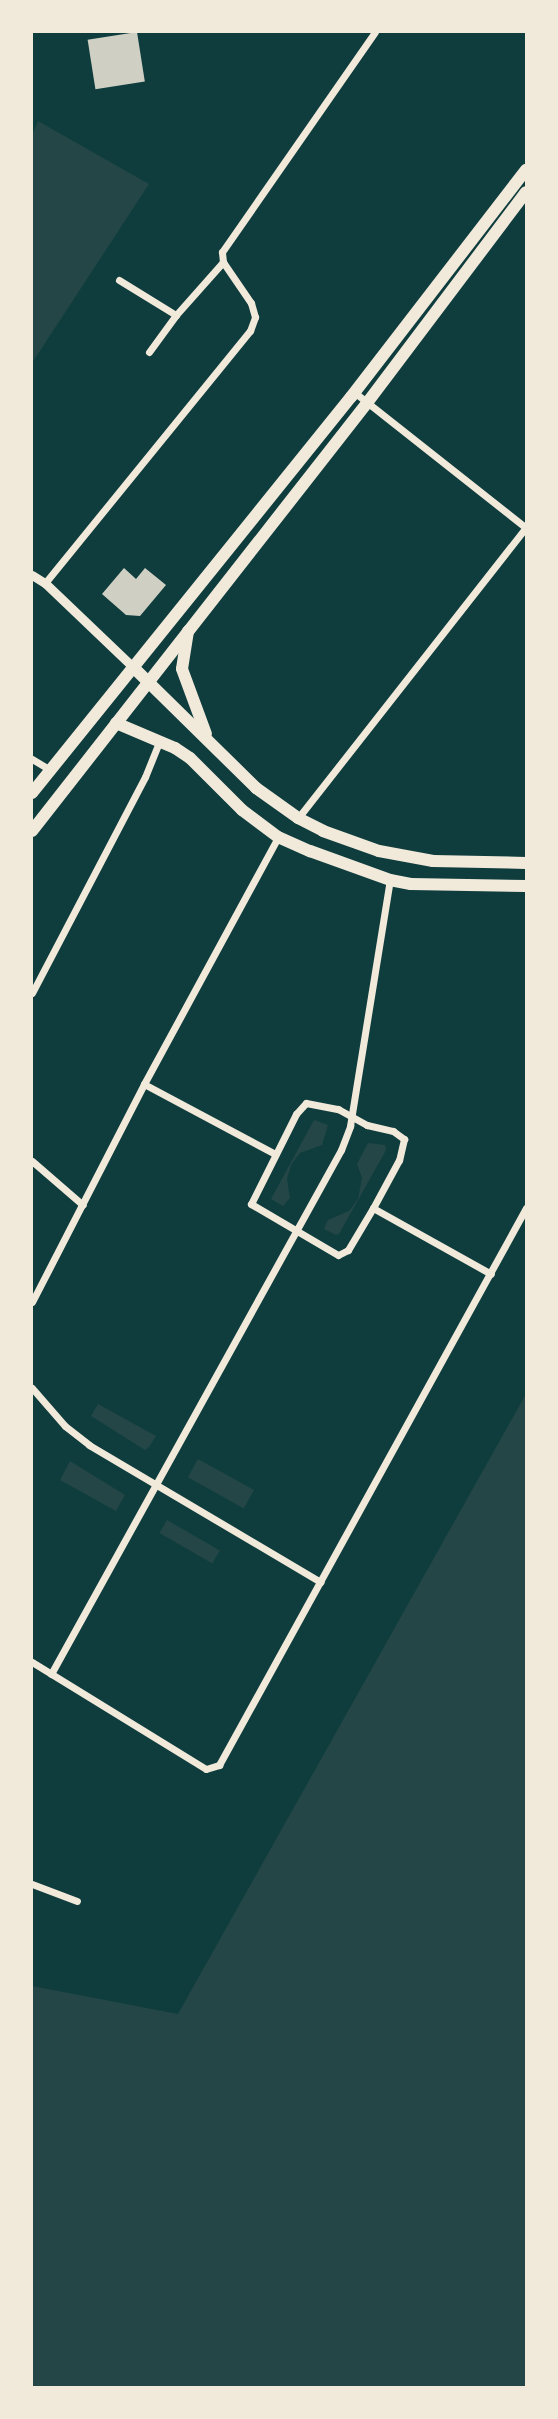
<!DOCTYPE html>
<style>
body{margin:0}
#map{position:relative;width:558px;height:2419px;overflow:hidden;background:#0f3d3e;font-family:Montserrat,sans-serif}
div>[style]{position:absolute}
.green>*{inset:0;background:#244646;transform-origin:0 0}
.building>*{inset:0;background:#cfcfc3;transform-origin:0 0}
.minor>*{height:7px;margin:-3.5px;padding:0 3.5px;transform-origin:3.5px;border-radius:3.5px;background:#f1e9da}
.tertiary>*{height:9px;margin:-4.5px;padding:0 4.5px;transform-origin:4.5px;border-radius:4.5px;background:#f1e9da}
.primary>*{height:12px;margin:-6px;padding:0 6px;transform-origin:6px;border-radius:6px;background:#f1e9da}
span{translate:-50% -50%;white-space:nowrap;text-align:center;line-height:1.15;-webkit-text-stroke:7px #f1e9da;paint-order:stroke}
.frame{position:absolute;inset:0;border:33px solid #f1e9da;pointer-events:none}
</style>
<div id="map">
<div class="green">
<i style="clip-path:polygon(38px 121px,149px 184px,32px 363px,32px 135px)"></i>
<i style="clip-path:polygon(314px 1120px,328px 1125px,322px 1145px,300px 1153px,291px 1165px,287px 1179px,290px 1198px,283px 1206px,271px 1199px)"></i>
<i style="clip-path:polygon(368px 1143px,385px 1145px,386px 1149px,385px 1152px,339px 1234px,336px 1235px,324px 1229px,325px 1226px,328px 1220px,349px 1211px,358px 1199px,362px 1178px,357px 1164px)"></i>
<i style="clip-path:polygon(526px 1394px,526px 2387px,32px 2387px,32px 1986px,178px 2014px)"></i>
<i style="clip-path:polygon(98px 1404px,156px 1436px,149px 1447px,145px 1450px,91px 1416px)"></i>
<i style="left:198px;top:1459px;width:64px;height:21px;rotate:29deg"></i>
<i style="clip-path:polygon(70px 1461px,125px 1495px,116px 1511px,60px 1480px)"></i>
<i style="left:167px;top:1520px;width:61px;height:15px;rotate:30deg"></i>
</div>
<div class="building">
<i style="left:137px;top:32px;width:50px;height:50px;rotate:81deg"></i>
<i style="clip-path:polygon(124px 568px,136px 579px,145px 568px,166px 585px,140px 616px,126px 615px,102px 594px)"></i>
</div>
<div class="minor">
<i style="left:119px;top:280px;width:67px;rotate:31.6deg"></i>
<i style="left:176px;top:315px;width:71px;rotate:-48.4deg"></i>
<i style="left:149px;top:352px;width:46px;rotate:-53.9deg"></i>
<i style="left:354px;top:392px;width:219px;rotate:38.3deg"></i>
<i style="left:45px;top:583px;width:325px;rotate:-50.9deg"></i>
<i style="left:250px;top:331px;width:15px;rotate:-70deg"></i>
<i style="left:255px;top:317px;width:15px;rotate:-106deg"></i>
<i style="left:251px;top:303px;width:50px;rotate:-124.3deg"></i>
<i style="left:223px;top:262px;width:10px;rotate:-96deg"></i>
<i style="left:222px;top:252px;width:268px;rotate:-55.2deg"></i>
<i style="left:32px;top:759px;width:21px;rotate:31deg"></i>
<i style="left:298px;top:818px;width:370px;rotate:-51.9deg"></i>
<i style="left:32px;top:993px;width:244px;rotate:-62.4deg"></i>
<i style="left:145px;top:777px;width:40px;rotate:-68deg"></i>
<i style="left:144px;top:1084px;width:149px;rotate:28.1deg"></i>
<i style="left:306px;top:1103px;width:33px;rotate:11deg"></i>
<i style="left:338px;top:1109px;width:33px;rotate:29deg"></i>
<i style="left:367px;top:1125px;width:27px;rotate:13deg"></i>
<i style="left:393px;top:1131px;width:14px;rotate:36deg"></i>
<i style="left:404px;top:1139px;width:22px;rotate:103deg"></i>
<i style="left:399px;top:1160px;width:55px;rotate:118.4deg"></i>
<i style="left:373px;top:1208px;width:49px;rotate:120.8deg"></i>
<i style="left:348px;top:1250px;width:11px;rotate:153deg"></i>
<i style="left:338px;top:1255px;width:101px;rotate:-149.6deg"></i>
<i style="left:251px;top:1204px;width:101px;rotate:-63.4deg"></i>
<i style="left:296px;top:1114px;width:15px;rotate:-48deg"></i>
<i style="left:32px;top:1161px;width:67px;rotate:40.8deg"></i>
<i style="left:373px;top:1208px;width:135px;rotate:29.2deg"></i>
<i style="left:32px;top:1302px;width:245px;rotate:-62.8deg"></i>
<i style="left:144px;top:1084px;width:281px;rotate:-61.5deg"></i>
<i style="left:32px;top:1388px;width:50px;rotate:49deg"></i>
<i style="left:65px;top:1426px;width:31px;rotate:38deg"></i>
<i style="left:89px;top:1445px;width:269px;rotate:30.6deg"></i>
<i style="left:32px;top:1662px;width:204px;rotate:31.6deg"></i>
<i style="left:206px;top:1769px;width:14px;rotate:-17deg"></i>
<i style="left:219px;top:1765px;width:636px;rotate:-61.14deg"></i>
<i style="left:51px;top:1674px;width:599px;rotate:-61.04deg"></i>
<i style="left:341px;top:1150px;width:26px;rotate:-69deg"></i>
<i style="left:350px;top:1126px;width:249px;rotate:-80.8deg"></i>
<i style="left:32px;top:1884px;width:48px;rotate:20.7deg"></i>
</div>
<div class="tertiary">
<i style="left:32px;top:575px;width:15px;rotate:32deg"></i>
<i style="left:45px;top:583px;width:122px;rotate:43.7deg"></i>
</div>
<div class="primary">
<i style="left:188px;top:631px;width:38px;rotate:99deg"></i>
<i style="left:182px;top:669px;width:69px;rotate:69.7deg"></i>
<i style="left:133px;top:667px;width:173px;rotate:44.5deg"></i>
<i style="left:256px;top:788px;width:52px;rotate:35.5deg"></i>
<i style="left:298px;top:818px;width:28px;rotate:27deg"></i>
<i style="left:323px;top:831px;width:59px;rotate:19.7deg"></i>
<i style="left:379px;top:851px;width:55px;rotate:10.5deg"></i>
<i style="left:433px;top:861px;width:93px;rotate:1.2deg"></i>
<i style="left:116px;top:723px;width:64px;rotate:23deg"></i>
<i style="left:175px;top:748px;width:18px;rotate:34deg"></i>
<i style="left:190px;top:758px;width:74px;rotate:45deg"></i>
<i style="left:242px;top:810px;width:45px;rotate:36.9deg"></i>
<i style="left:278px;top:837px;width:35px;rotate:24deg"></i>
<i style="left:310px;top:851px;width:85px;rotate:19.9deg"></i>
<i style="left:390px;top:880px;width:21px;rotate:11deg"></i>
<i style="left:411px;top:884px;width:115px;rotate:1deg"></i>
<i style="left:32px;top:793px;width:509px;rotate:-51.15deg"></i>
<i style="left:351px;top:397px;width:287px;rotate:-52.4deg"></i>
<i style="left:32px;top:831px;width:544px;rotate:-51.95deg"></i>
<i style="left:367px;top:403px;width:264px;rotate:-53deg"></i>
</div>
<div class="frame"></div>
</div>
